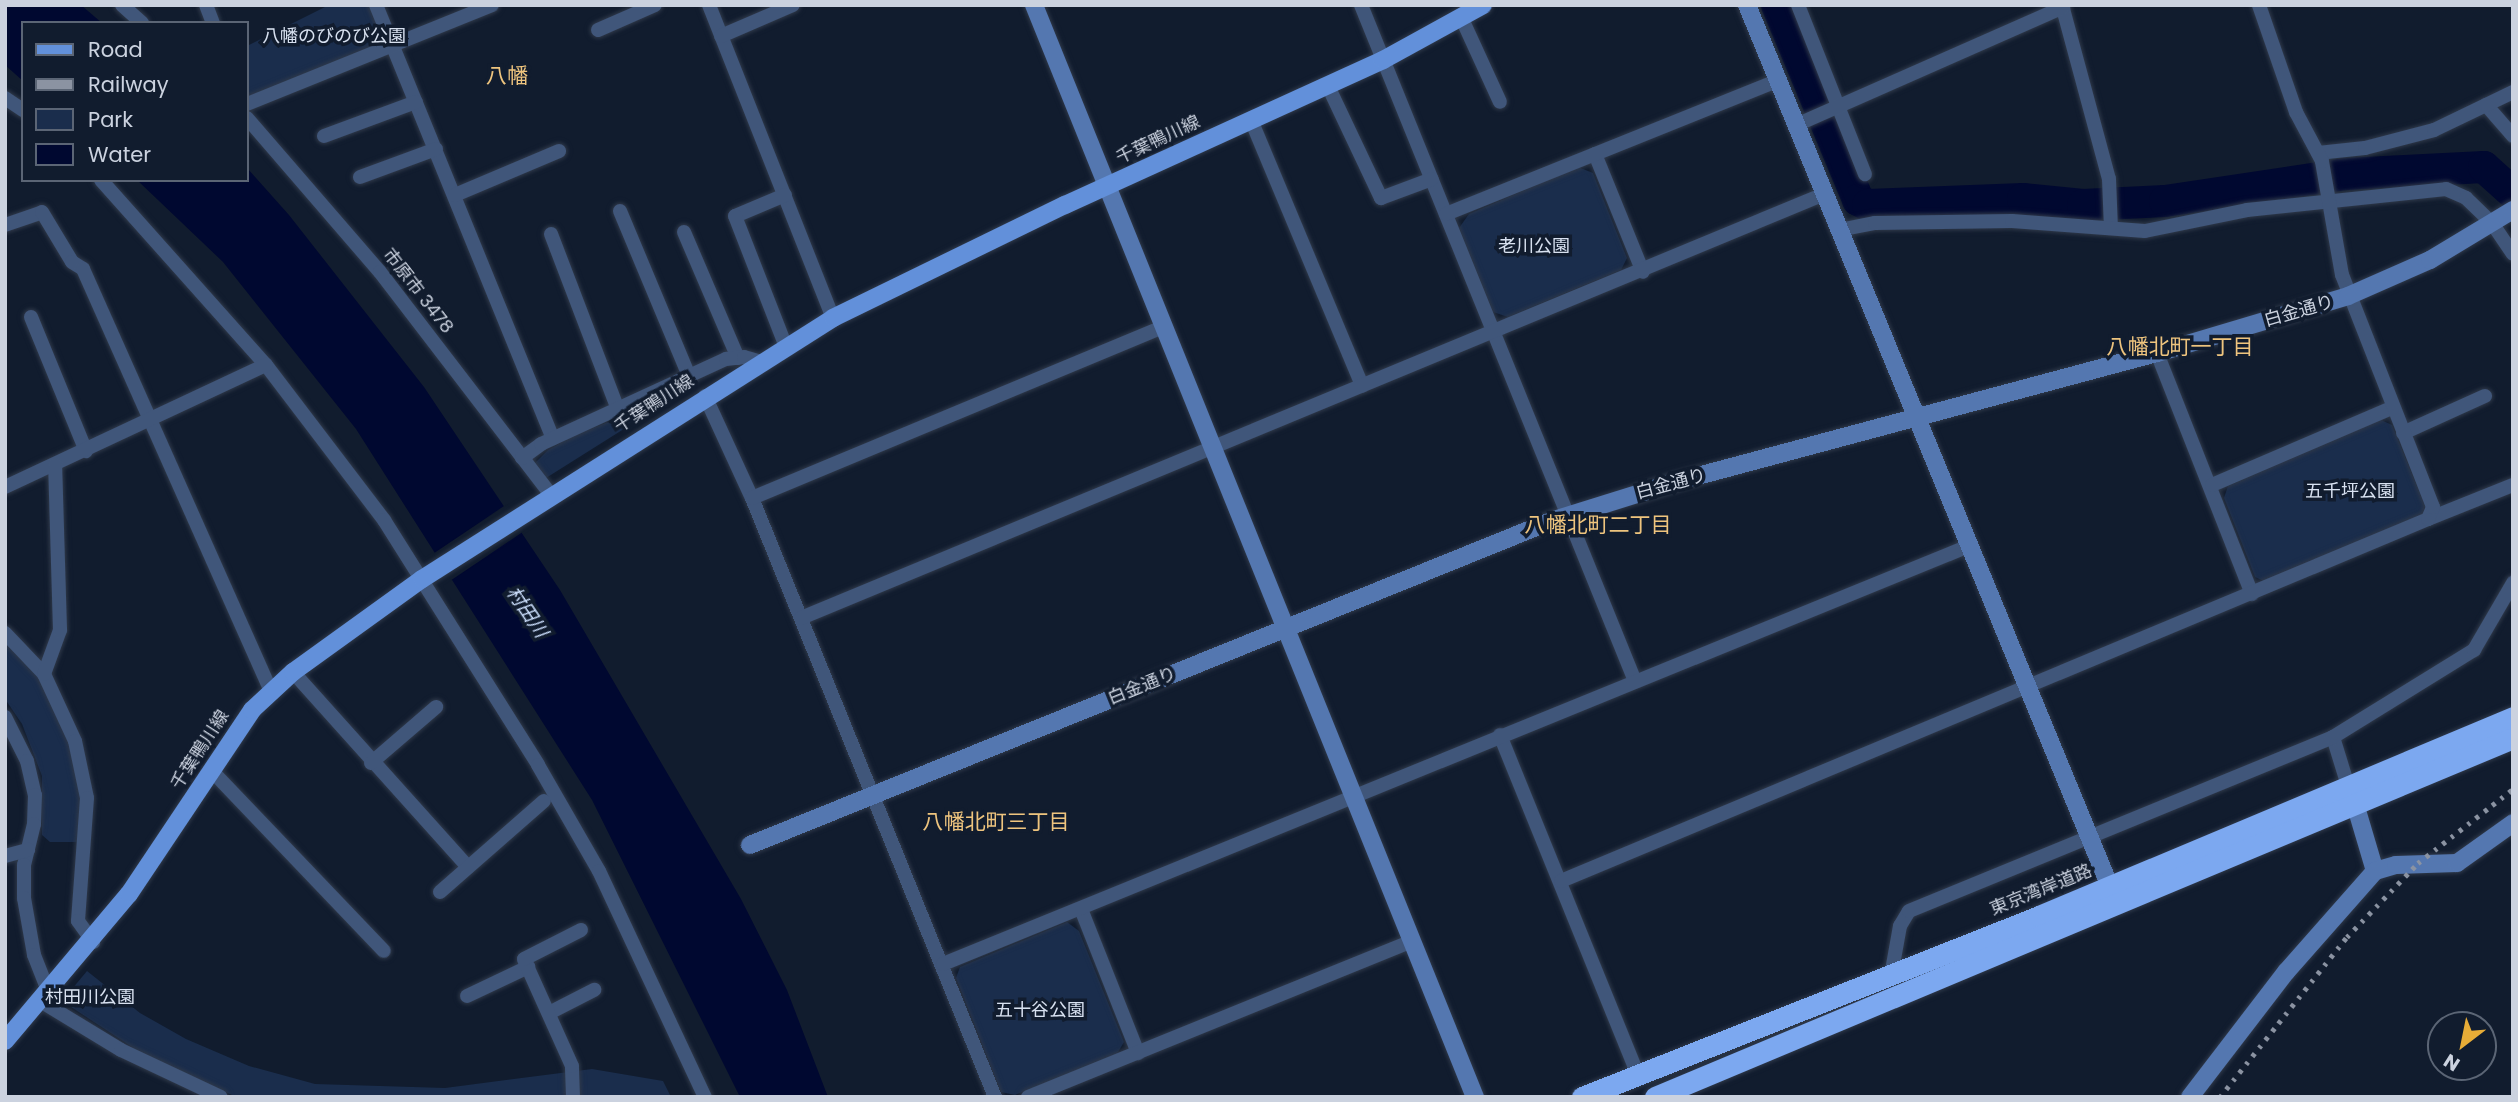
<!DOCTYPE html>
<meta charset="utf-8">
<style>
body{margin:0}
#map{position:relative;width:2518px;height:1102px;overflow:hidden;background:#111c2e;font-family:Poppins,"Noto Sans JP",sans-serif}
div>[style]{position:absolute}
.green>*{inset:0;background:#1a2d4c}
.water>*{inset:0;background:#000830}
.pier>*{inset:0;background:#111c2e;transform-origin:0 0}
.river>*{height:32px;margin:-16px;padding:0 16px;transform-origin:16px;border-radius:16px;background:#000830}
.roads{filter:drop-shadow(0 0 2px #2f394a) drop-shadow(0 0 2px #2f394a)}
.street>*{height:14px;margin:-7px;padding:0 7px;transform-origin:7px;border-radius:7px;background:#40567a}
.secondary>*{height:18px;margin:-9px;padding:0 9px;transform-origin:9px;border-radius:9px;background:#5477b0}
.primary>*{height:18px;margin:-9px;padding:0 9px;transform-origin:9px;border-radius:9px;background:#6290da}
.highway>*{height:21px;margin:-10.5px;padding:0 10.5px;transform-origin:10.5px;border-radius:10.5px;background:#7ca8f0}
.rail>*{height:5px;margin-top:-2.5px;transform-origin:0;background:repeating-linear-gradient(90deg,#8b93a2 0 3.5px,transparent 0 10.5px)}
span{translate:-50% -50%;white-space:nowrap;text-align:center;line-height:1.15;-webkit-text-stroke:7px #111c2e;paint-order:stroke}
.park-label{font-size:18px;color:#d8e1f0}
.street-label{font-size:18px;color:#cbd2df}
.water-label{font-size:19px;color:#ccdffd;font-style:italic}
.quarter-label{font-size:21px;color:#eec47e}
.frame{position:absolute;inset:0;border:7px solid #cbd2df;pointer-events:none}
.legend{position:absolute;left:21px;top:21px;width:228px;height:161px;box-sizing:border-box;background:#111c2e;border:2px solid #5b6575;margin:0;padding:9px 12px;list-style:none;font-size:21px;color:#cbd2df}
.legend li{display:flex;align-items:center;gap:14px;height:35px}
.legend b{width:35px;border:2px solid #5b6575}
.north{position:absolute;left:2427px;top:1011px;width:70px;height:70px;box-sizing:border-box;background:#111c2e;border:2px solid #5b6575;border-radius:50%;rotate:212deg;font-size:19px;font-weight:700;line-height:28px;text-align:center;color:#cbd2df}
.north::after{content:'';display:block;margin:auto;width:24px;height:32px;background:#e7ac37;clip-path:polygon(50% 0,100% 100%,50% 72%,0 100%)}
</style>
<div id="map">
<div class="green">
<i style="clip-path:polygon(329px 5px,376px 5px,393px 46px,251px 102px,247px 93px,247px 46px)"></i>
<i style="clip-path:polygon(1578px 167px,1593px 173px,1627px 258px,1621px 270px,1508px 317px,1493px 312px,1459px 228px,1469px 214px)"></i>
<i style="clip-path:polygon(681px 393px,546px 478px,534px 464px,548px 450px,573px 436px)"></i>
<i style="clip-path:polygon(2381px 420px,2392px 425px,2425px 506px,2421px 520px,2268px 583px,2255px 577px,2224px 498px,2228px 486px)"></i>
<i style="clip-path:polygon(5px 638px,46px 683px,66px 729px,82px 791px,80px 842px,50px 842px,42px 835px,42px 776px,22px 724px,5px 699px)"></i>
<i style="clip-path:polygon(1067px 922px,1079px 931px,1124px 1042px,1117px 1054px,1015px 1095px,1001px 1092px,956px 978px,960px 967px)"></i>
<i style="clip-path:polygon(87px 971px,140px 1013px,186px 1039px,249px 1066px,315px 1084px,445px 1088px,592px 1069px,663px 1081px,671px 1097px,236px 1097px,135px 1049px,62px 1001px)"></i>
</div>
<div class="water">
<i style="clip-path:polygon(5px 5px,81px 5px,102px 23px,23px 23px,23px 81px,5px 65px)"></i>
<i style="clip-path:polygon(247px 168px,289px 215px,424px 387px,560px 590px,741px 899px,787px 990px,828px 1097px,740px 1097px,592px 800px,356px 429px,223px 262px,137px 180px,247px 180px)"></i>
</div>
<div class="pier">
<i style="left:507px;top:504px;width:32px;height:89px;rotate:56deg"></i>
</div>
<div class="river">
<i style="left:1777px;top:5px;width:211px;rotate:67.4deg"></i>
<i style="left:1858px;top:200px;width:11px;rotate:27deg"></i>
<i style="left:1868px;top:205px;width:155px;rotate:-2.2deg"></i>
<i style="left:2023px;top:199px;width:60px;rotate:5.7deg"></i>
<i style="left:2083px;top:205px;width:82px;rotate:-2.8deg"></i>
<i style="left:2165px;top:201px;width:182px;rotate:-8.5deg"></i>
<i style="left:2345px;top:174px;width:139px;rotate:-2.9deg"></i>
<i style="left:2484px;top:167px;width:39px;rotate:42deg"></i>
</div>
<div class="roads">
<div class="street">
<i style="left:122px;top:5px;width:27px;rotate:42deg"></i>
<i style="left:206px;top:5px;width:19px;rotate:69deg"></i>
<i style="left:376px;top:5px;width:468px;rotate:67.8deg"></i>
<i style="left:709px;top:5px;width:337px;rotate:68.4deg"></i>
<i style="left:1361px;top:5px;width:729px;rotate:67.94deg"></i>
<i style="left:1798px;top:5px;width:182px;rotate:68.4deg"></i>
<i style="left:2062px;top:5px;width:180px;rotate:74.9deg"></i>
<i style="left:2109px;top:179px;width:49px;rotate:87.7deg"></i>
<i style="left:1462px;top:19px;width:91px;rotate:65.4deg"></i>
<i style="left:598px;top:30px;width:62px;rotate:-23.7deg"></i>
<i style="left:721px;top:36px;width:78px;rotate:-23.3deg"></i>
<i style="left:1328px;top:86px;width:124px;rotate:64.7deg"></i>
<i style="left:1381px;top:198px;width:54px;rotate:-20.4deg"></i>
<i style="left:5px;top:98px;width:22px;rotate:34deg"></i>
<i style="left:247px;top:104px;width:264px;rotate:-22deg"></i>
<i style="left:2486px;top:105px;width:41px;rotate:48.9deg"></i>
<i style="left:247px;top:118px;width:203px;rotate:49.2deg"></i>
<i style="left:380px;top:272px;width:281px;rotate:52.5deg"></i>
<i style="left:1251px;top:120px;width:288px;rotate:67.3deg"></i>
<i style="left:1796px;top:125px;width:292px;rotate:-23.8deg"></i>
<i style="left:324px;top:136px;width:98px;rotate:-20.3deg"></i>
<i style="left:2318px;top:153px;width:47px;rotate:-6.1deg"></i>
<i style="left:2365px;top:148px;width:71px;rotate:-14.6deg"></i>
<i style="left:2434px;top:130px;width:88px;rotate:-25.7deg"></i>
<i style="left:1595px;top:154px;width:127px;rotate:67.9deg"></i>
<i style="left:360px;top:177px;width:81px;rotate:-20.2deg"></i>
<i style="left:101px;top:180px;width:248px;rotate:48.3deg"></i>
<i style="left:266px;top:365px;width:195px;rotate:52.7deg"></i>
<i style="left:384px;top:520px;width:289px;rotate:57.8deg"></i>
<i style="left:538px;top:765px;width:122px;rotate:60.1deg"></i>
<i style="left:599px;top:871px;width:250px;rotate:64.9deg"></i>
<i style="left:455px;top:195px;width:113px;rotate:-22.9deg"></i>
<i style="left:785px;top:195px;width:54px;rotate:157.2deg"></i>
<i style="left:735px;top:216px;width:141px;rotate:68.7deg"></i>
<i style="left:620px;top:211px;width:181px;rotate:67.3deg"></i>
<i style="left:1446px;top:214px;width:357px;rotate:-21.9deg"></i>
<i style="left:5px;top:225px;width:39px;rotate:-19deg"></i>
<i style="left:42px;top:212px;width:58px;rotate:59deg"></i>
<i style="left:72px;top:262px;width:13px;rotate:32deg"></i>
<i style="left:83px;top:269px;width:463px;rotate:66deg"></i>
<i style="left:1839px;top:230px;width:37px;rotate:-11deg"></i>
<i style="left:1875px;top:223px;width:137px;rotate:-0.8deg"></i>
<i style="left:2012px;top:221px;width:133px;rotate:4.3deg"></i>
<i style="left:2145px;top:231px;width:104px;rotate:-11.6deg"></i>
<i style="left:2247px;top:210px;width:200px;rotate:-6deg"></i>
<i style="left:2446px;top:189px;width:22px;rotate:24deg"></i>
<i style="left:2466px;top:198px;width:36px;rotate:44deg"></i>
<i style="left:2492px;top:223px;width:37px;rotate:56deg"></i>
<i style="left:684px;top:232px;width:137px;rotate:66.8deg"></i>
<i style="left:551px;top:234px;width:187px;rotate:69.1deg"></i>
<i style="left:31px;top:317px;width:145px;rotate:67.7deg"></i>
<i style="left:2157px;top:353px;width:259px;rotate:68.5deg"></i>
<i style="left:705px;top:396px;width:112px;rotate:65.3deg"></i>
<i style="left:752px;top:498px;width:646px;rotate:67.92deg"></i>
<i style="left:2403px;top:433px;width:90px;rotate:-24.3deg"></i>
<i style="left:522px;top:458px;width:24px;rotate:-36deg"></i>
<i style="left:541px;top:444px;width:204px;rotate:-24.7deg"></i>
<i style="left:726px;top:359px;width:18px;rotate:-6deg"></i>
<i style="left:744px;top:357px;width:19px;rotate:16deg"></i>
<i style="left:2212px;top:485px;width:196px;rotate:-23.2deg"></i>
<i style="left:5px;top:487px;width:288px;rotate:-25.1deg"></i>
<i style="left:752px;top:498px;width:445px;rotate:-22.6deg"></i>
<i style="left:2428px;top:519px;width:92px;rotate:-21.8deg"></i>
<i style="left:801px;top:618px;width:1107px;rotate:-22.51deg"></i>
<i style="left:5px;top:633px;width:57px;rotate:46.4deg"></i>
<i style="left:44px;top:674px;width:74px;rotate:65.2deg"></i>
<i style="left:75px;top:741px;width:58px;rotate:78.1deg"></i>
<i style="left:87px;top:798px;width:123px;rotate:94.2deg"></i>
<i style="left:78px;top:921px;width:26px;rotate:54deg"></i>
<i style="left:293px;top:672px;width:262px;rotate:48.1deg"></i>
<i style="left:44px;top:674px;width:47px;rotate:-70deg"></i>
<i style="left:60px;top:630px;width:165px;rotate:-91.7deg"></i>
<i style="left:5px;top:717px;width:49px;rotate:63.4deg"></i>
<i style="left:27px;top:761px;width:35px;rotate:77deg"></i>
<i style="left:35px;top:795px;width:29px;rotate:92deg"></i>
<i style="left:34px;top:824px;width:42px;rotate:103.7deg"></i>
<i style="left:24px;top:865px;width:33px;rotate:90deg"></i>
<i style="left:24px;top:898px;width:58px;rotate:80deg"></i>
<i style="left:34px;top:955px;width:41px;rotate:68.5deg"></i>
<i style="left:1500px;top:735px;width:367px;rotate:67.9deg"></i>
<i style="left:2333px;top:737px;width:54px;rotate:72.9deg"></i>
<i style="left:371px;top:763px;width:86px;rotate:-40.7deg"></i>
<i style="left:211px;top:770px;width:250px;rotate:46.3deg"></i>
<i style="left:5px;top:856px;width:24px;rotate:-15deg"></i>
<i style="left:1561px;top:881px;width:940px;rotate:-22.66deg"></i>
<i style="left:2428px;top:519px;width:13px;rotate:-67deg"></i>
<i style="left:2433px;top:507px;width:249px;rotate:-111.4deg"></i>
<i style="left:2342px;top:275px;width:116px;rotate:-100deg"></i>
<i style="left:2322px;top:161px;width:55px;rotate:-118deg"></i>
<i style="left:2296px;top:112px;width:113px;rotate:-109.1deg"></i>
<i style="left:440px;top:892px;width:138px;rotate:-41.2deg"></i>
<i style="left:1081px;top:909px;width:155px;rotate:68.4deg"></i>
<i style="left:943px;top:964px;width:1108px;rotate:-22.17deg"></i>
<i style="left:1891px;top:976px;width:51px;rotate:-79.8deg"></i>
<i style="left:1900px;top:926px;width:17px;rotate:-59deg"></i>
<i style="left:1909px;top:911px;width:458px;rotate:-22.3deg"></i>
<i style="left:2333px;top:737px;width:166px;rotate:-31.7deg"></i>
<i style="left:2474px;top:650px;width:78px;rotate:-59.8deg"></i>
<i style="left:467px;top:996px;width:68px;rotate:-25.4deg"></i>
<i style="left:42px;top:1002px;width:92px;rotate:31.3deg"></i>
<i style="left:121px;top:1050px;width:110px;rotate:25.2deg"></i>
<i style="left:549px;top:1013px;width:51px;rotate:-27.1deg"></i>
<i style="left:573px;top:1097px;width:31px;rotate:-92deg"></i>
<i style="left:572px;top:1066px;width:117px;rotate:-114.2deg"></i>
<i style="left:524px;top:959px;width:64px;rotate:-27deg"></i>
<i style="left:1028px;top:1097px;width:414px;rotate:-22.1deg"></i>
</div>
<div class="secondary">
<i style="left:1034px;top:5px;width:1178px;rotate:68.01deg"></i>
<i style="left:1747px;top:5px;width:954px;rotate:67.63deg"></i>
<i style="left:2356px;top:807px;width:67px;rotate:73.5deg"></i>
<i style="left:750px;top:845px;width:864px;rotate:-22.02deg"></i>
<i style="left:1551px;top:521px;width:134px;rotate:-17.4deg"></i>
<i style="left:1679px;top:481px;width:495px;rotate:-15deg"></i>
<i style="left:2157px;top:353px;width:199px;rotate:-16.6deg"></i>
<i style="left:2348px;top:296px;width:90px;rotate:-23.7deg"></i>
<i style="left:2430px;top:260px;width:97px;rotate:-31.1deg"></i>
<i style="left:2190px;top:1097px;width:158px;rotate:-52.5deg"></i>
<i style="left:2286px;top:972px;width:135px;rotate:-48.6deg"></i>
<i style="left:2375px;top:871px;width:22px;rotate:-16deg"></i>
<i style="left:2396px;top:865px;width:61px;rotate:-1.9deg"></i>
<i style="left:2457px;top:863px;width:69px;rotate:-35.5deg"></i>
</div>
<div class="primary">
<i style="left:5px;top:1041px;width:192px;rotate:-49.9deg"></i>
<i style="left:129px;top:894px;width:221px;rotate:-56.2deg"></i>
<i style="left:252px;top:710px;width:56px;rotate:-42.8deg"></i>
<i style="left:293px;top:672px;width:159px;rotate:-35.8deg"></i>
<i style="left:422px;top:579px;width:487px;rotate:-32.4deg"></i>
<i style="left:833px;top:318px;width:258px;rotate:-26deg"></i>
<i style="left:1065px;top:205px;width:349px;rotate:-24.5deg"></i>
<i style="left:1383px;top:60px;width:114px;rotate:-28.8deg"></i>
</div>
<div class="highway">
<i style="left:1582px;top:1097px;width:492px;rotate:-21.6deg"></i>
<i style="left:2039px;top:916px;width:514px;rotate:-22.77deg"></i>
<i style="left:1655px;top:1097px;width:930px;rotate:-22.71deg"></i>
</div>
</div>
<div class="rail">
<i style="left:2220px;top:1097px;width:204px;rotate:-51.6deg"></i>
<i style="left:2347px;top:937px;width:103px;rotate:-46.2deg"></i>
<i style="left:2418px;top:863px;width:120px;rotate:-37.9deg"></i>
</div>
<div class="park-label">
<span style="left:334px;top:36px">八幡のびのび公園</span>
<span style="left:1534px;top:246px">老川公園</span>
<span style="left:2350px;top:491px">五千坪公園</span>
<span style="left:90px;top:997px">村田川公園</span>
<span style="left:1040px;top:1010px">五十谷公園</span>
</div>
<div class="street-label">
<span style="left:1158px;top:140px;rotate:-25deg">千葉鴨川線</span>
<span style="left:418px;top:291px;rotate:52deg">市原市 3478</span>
<span style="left:2299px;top:311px;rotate:-16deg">白金通り</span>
<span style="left:654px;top:404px;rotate:-33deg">千葉鴨川線</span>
<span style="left:1671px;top:484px;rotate:-15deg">白金通り</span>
<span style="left:1142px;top:686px;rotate:-22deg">白金通り</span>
<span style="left:200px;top:750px;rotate:-57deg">千葉鴨川線</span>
<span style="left:2041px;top:890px;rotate:-22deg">東京湾岸道路</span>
</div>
<div class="water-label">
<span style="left:527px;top:612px;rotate:56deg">村田川</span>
</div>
<div class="quarter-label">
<span style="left:507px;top:76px">八幡</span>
<span style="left:2180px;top:347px">八幡北町一丁目</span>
<span style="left:1598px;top:525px">八幡北町二丁目</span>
<span style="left:996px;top:822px">八幡北町三丁目</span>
</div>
<div class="frame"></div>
<ul class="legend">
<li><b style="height:9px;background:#6290da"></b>Road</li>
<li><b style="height:9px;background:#8b93a2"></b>Railway</li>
<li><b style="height:19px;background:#1a2d4c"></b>Park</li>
<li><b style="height:19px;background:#000830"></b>Water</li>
</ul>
<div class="north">N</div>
</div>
